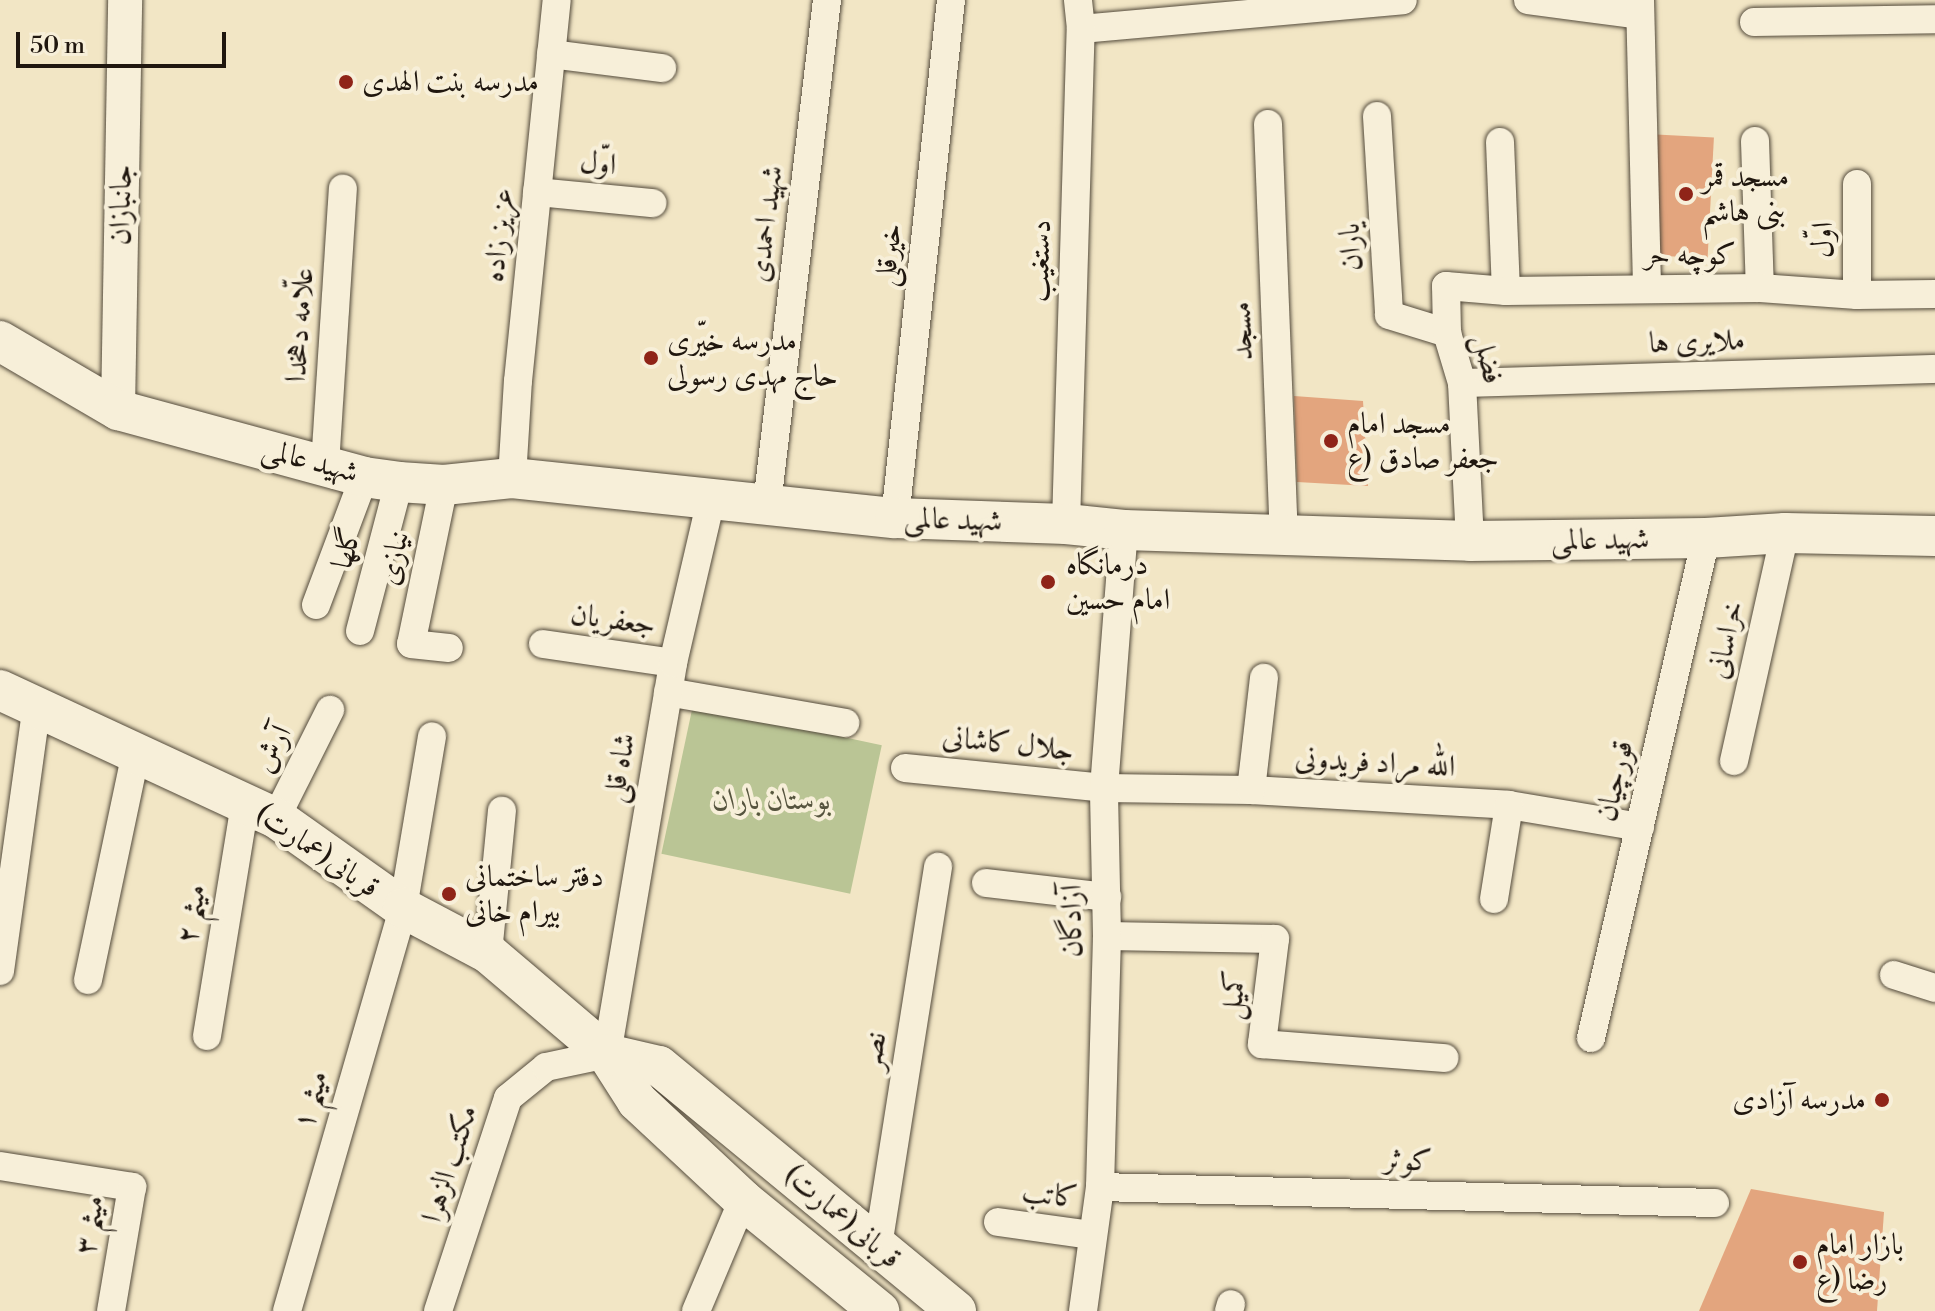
<!DOCTYPE html>
<meta charset="utf-8">
<style>
body{margin:0}
#map{position:relative;width:1935px;height:1311px;overflow:hidden;background:#f2e6c5;font-family:"Libre Bodoni",Amiri,serif}
div>[style]{position:absolute}
.green>*{inset:0;background:#bac595;transform-origin:0 0}
.building>*{inset:0;background:#e3a57e;transform-origin:0 0}
.roads{filter:drop-shadow(0 0 2px #544b3c) drop-shadow(0 0 2px #544b3c)}
.minor>*{height:28px;margin:-14px;padding:0 14px;transform-origin:14px;border-radius:14px;background:#f7efd9}
.tertiary>*{height:34px;margin:-17px;padding:0 17px;transform-origin:17px;border-radius:17px;background:#f7efd9}
.secondary>*{height:40px;margin:-20px;padding:0 20px;transform-origin:20px;border-radius:20px;background:#f7efd9}
.dots>*{width:22px;height:22px;translate:-50% -50%;box-sizing:border-box;border:4px solid #f7efd9;border-radius:50%}
span{translate:-50% -50%;white-space:nowrap;text-align:center;line-height:1.15;-webkit-text-stroke:8px #f7efd9;paint-order:stroke}
.poi-label{font-size:30px;color:#20170f}
.left{translate:0 -50%;text-align:left}
.right{translate:-100% -50%;text-align:right}
.street-label{font-size:30px;color:#20170f}
.park-label{font-size:30px;color:#56543e;font-style:italic}
.scale{position:absolute;left:16px;top:32px;width:210px;height:36px;box-sizing:border-box;border:4px solid #20170f;border-top:0;padding-left:10px;font-size:24px;line-height:28px;white-space:nowrap;color:#20170f;-webkit-text-stroke:6px #f7efd9;paint-order:stroke}
</style>
<div id="map">
<div class="green">
<i style="left:693px;top:705px;width:193px;height:152px;rotate:12deg"></i>
</div>
<div class="building">
<i style="left:1647px;top:134px;width:67px;height:121px;rotate:3deg"></i>
<i style="clip-path:polygon(1294px 396px,1363px 401px,1368px 486px,1297px 482px)"></i>
<i style="clip-path:polygon(1751px 1189px,1884px 1212px,1877px 1311px,1699px 1311px)"></i>
</div>
<div class="roads">
<div class="minor">
<i style="left:1528px;top:0;width:113px;rotate:7.6deg"></i>
<i style="left:1640px;top:0;width:289px;rotate:88.6deg"></i>
<i style="left:1754px;top:22px;width:181px;rotate:-0.9deg"></i>
<i style="left:1081px;top:29px;width:323px;rotate:-5.1deg"></i>
<i style="left:551px;top:54px;width:112px;rotate:7.2deg"></i>
<i style="left:1377px;top:116px;width:199px;rotate:86.5deg"></i>
<i style="left:1389px;top:315px;width:61px;rotate:17.2deg"></i>
<i style="left:1268px;top:124px;width:410px;rotate:87.8deg"></i>
<i style="left:1755px;top:141px;width:147px;rotate:88.1deg"></i>
<i style="left:1500px;top:142px;width:149px;rotate:87.7deg"></i>
<i style="left:1857px;top:184px;width:111px;rotate:90deg"></i>
<i style="left:537px;top:192px;width:116px;rotate:5.5deg"></i>
<i style="left:1462px;top:383px;width:473px;rotate:-1.7deg"></i>
<i style="left:325px;top:465px;width:277px;rotate:-86.3deg"></i>
<i style="left:512px;top:478px;width:97px;rotate:-86.5deg"></i>
<i style="left:518px;top:381px;width:383px;rotate:-84.2deg"></i>
<i style="left:444px;top:485px;width:162px;rotate:101.7deg"></i>
<i style="left:411px;top:644px;width:38px;rotate:6deg"></i>
<i style="left:767px;top:504px;width:508px;rotate:-83.21deg"></i>
<i style="left:895px;top:518px;width:521px;rotate:-83.83deg"></i>
<i style="left:1066px;top:524px;width:495px;rotate:-88.3deg"></i>
<i style="left:1081px;top:29px;width:29px;rotate:-96deg"></i>
<i style="left:1470px;top:541px;width:158px;rotate:-92.9deg"></i>
<i style="left:1462px;top:383px;width:52px;rotate:-106.7deg"></i>
<i style="left:1447px;top:333px;width:47px;rotate:-91.2deg"></i>
<i style="left:1446px;top:286px;width:60px;rotate:4.8deg"></i>
<i style="left:1506px;top:291px;width:254px;rotate:-0.7deg"></i>
<i style="left:1760px;top:288px;width:97px;rotate:4.1deg"></i>
<i style="left:1857px;top:295px;width:78px;rotate:-0.7deg"></i>
<i style="left:316px;top:605px;width:137px;rotate:-69.4deg"></i>
<i style="left:360px;top:631px;width:154px;rotate:-75.3deg"></i>
<i style="left:543px;top:644px;width:131px;rotate:8.3deg"></i>
<i style="left:668px;top:692px;width:180px;rotate:9.9deg"></i>
<i style="left:1734px;top:761px;width:234px;rotate:-77.4deg"></i>
<i style="left:905px;top:768px;width:200px;rotate:5.7deg"></i>
<i style="left:1104px;top:788px;width:147px;rotate:0.8deg"></i>
<i style="left:1251px;top:790px;width:258px;rotate:3.3deg"></i>
<i style="left:1509px;top:805px;width:133px;rotate:9.5deg"></i>
<i style="left:1251px;top:790px;width:113px;rotate:-83.4deg"></i>
<i style="left:276px;top:818px;width:121px;rotate:-63.4deg"></i>
<i style="left:986px;top:883px;width:122px;rotate:6.6deg"></i>
<i style="left:1494px;top:899px;width:95px;rotate:-80.9deg"></i>
<i style="left:1107px;top:936px;width:168px;rotate:1deg"></i>
<i style="left:1275px;top:939px;width:106px;rotate:97.1deg"></i>
<i style="left:1262px;top:1044px;width:183px;rotate:4.4deg"></i>
<i style="left:488px;top:953px;width:143px;rotate:-84.4deg"></i>
<i style="left:0;top:971px;width:268px;rotate:-82.1deg"></i>
<i style="left:1894px;top:975px;width:43px;rotate:17.6deg"></i>
<i style="left:88px;top:980px;width:232px;rotate:-78.1deg"></i>
<i style="left:207px;top:1036px;width:236px;rotate:-80.7deg"></i>
<i style="left:1591px;top:1038px;width:513px;rotate:-77.05deg"></i>
<i style="left:0;top:1166px;width:134px;rotate:9deg"></i>
<i style="left:132px;top:1187px;width:126px;rotate:99.6deg"></i>
<i style="left:1100px;top:1187px;width:615px;rotate:1.49deg"></i>
<i style="left:998px;top:1222px;width:95px;rotate:7.9deg"></i>
<i style="left:878px;top:1246px;width:384px;rotate:-81deg"></i>
<i style="left:287px;top:1311px;width:419px;rotate:-73.9deg"></i>
<i style="left:403px;top:908px;width:174px;rotate:-80.4deg"></i>
<i style="left:438px;top:1311px;width:224px;rotate:-71.8deg"></i>
<i style="left:508px;top:1098px;width:49px;rotate:-39.2deg"></i>
<i style="left:546px;top:1067px;width:62px;rotate:-12deg"></i>
<i style="left:607px;top:1054px;width:397px;rotate:-80.4deg"></i>
<i style="left:673px;top:663px;width:171px;rotate:-76.9deg"></i>
<i style="left:696px;top:1311px;width:121px;rotate:-67.1deg"></i>
<i style="left:1083px;top:1311px;width:125px;rotate:-82.2deg"></i>
<i style="left:1100px;top:1187px;width:251px;rotate:-88.4deg"></i>
<i style="left:1107px;top:936px;width:148px;rotate:-91.2deg"></i>
<i style="left:1104px;top:788px;width:259px;rotate:-85.6deg"></i>
<i style="left:1229px;top:1311px;width:7px;rotate:-74deg"></i>
</div>
<div class="tertiary">
<i style="left:118px;top:410px;width:410px;rotate:-89deg"></i>
</div>
<div class="secondary">
<i style="left:0;top:341px;width:137px;rotate:30.3deg"></i>
<i style="left:118px;top:410px;width:255px;rotate:15.2deg"></i>
<i style="left:364px;top:477px;width:35px;rotate:8deg"></i>
<i style="left:399px;top:482px;width:45px;rotate:3.8deg"></i>
<i style="left:444px;top:485px;width:68px;rotate:-5.9deg"></i>
<i style="left:512px;top:478px;width:385px;rotate:6deg"></i>
<i style="left:895px;top:518px;width:171px;rotate:2deg"></i>
<i style="left:1066px;top:524px;width:58px;rotate:5.9deg"></i>
<i style="left:1124px;top:530px;width:346px;rotate:1.8deg"></i>
<i style="left:1470px;top:541px;width:236px;rotate:-0.7deg"></i>
<i style="left:1706px;top:538px;width:79px;rotate:-3.6deg"></i>
<i style="left:1785px;top:533px;width:150px;rotate:1.1deg"></i>
<i style="left:0;top:690px;width:304px;rotate:24.9deg"></i>
<i style="left:276px;top:818px;width:156px;rotate:35.3deg"></i>
<i style="left:403px;top:908px;width:96px;rotate:27.9deg"></i>
<i style="left:488px;top:953px;width:156px;rotate:40.3deg"></i>
<i style="left:607px;top:1054px;width:56px;rotate:57.4deg"></i>
<i style="left:637px;top:1101px;width:145px;rotate:43deg"></i>
<i style="left:743px;top:1200px;width:176px;rotate:39.2deg"></i>
<i style="left:607px;top:1054px;width:53px;rotate:13deg"></i>
<i style="left:659px;top:1066px;width:385px;rotate:39.5deg"></i>
</div>
</div>
<div class="dots">
<i style="left:346px;top:82px;background:#8f2418"></i>
<i style="left:1686px;top:194px;background:#8f2418"></i>
<i style="left:651px;top:358px;background:#8f2418"></i>
<i style="left:1331px;top:441px;background:#8f2418"></i>
<i style="left:1048px;top:582px;background:#8f2418"></i>
<i style="left:449px;top:894px;background:#8f2418"></i>
<i style="left:1882px;top:1100px;background:#8f2418"></i>
<i style="left:1800px;top:1262px;background:#8f2418"></i>
</div>
<div class="poi-label">
<span class="left" style="left:362px;top:82px">مدرسه بنت الهدی</span>
<span class="left" style="left:1702px;top:194px">مسجد قمر<br>بنی هاشم</span>
<span class="left" style="left:667px;top:358px">مدرسه خیّری<br>حاج مهدی رسولی</span>
<span class="left" style="left:1347px;top:441px">مسجد امام<br>جعفر صادق (ع</span>
<span class="left" style="left:1066px;top:582px">درمانگاه<br>امام حسین</span>
<span class="left" style="left:465px;top:894px">دفتر ساختمانی<br>بیرام خانی</span>
<span class="right" style="left:1866px;top:1100px">مدرسه آزادی</span>
<span class="left" style="left:1816px;top:1262px">بازار امام<br>رضا (ع</span>
</div>
<div class="street-label">
<span style="left:598px;top:164px;rotate:5deg">اوّل</span>
<span style="left:121px;top:205px;rotate:-89deg">جانبازان</span>
<span style="left:766px;top:224px;rotate:-83deg">شهید احمدی</span>
<span style="left:499px;top:235px;rotate:-84deg">عزیز زاده</span>
<span style="left:1823px;top:240px;rotate:-90deg">اوّل</span>
<span style="left:1351px;top:247px;rotate:-93deg">یاران</span>
<span style="left:889px;top:255px;rotate:-84deg">خیرقلی</span>
<span style="left:1690px;top:255px">کوچه حر</span>
<span style="left:1040px;top:261px;rotate:-88deg">دستغیب</span>
<span style="left:300px;top:325px;rotate:-86deg">علّامه دهخدا</span>
<span style="left:1242px;top:331px;rotate:-92deg">مسجد</span>
<span style="left:1697px;top:342px;rotate:-2deg">ملایری ها</span>
<span style="left:1488px;top:359px;rotate:78deg">فضل</span>
<span style="left:310px;top:461px;rotate:15deg">شهید عالمی</span>
<span style="left:953px;top:520px;rotate:2deg">شهید عالمی</span>
<span style="left:1600px;top:540px;rotate:-1deg">شهید عالمی</span>
<span style="left:347px;top:548px;rotate:-75deg">گلها</span>
<span style="left:394px;top:558px;rotate:-78deg">نیازی</span>
<span style="left:613px;top:620px;rotate:8deg">جعفریان</span>
<span style="left:1726px;top:640px;rotate:-78deg">خراسانی</span>
<span style="left:1008px;top:744px;rotate:6deg">جلال کاشانی</span>
<span style="left:273px;top:749px;rotate:-63deg">آرش</span>
<span style="left:1375px;top:763px;rotate:3deg">الله مراد فریدونی</span>
<span style="left:620px;top:768px;rotate:-80deg">شاه قلی</span>
<span style="left:1615px;top:781px;rotate:-77deg">قورچیان</span>
<span style="left:317px;top:851px;rotate:34deg">(عمارت)قربانی</span>
<span style="left:192px;top:914px;rotate:-81deg">میثم ۲</span>
<span style="left:1072px;top:921px;rotate:-90deg">آزادگان</span>
<span style="left:1234px;top:995px;rotate:-83deg">کمیل</span>
<span style="left:874px;top:1051px;rotate:-81deg">نصر</span>
<span style="left:311px;top:1100px;rotate:-74deg">میثم ۱</span>
<span style="left:1408px;top:1161px;rotate:2deg">کوثر</span>
<span style="left:450px;top:1164px;rotate:-72deg">مکتب الزهرا</span>
<span style="left:1050px;top:1195px;rotate:8deg">کاتب</span>
<span style="left:842px;top:1217px;rotate:40deg">(عمارت)قربانی</span>
<span style="left:90px;top:1225px;rotate:-81deg">میثم ۳</span>
</div>
<div class="park-label">
<span style="left:772px;top:800px">بوستان باران</span>
</div>
<div class="scale">50 m</div>
</div>
